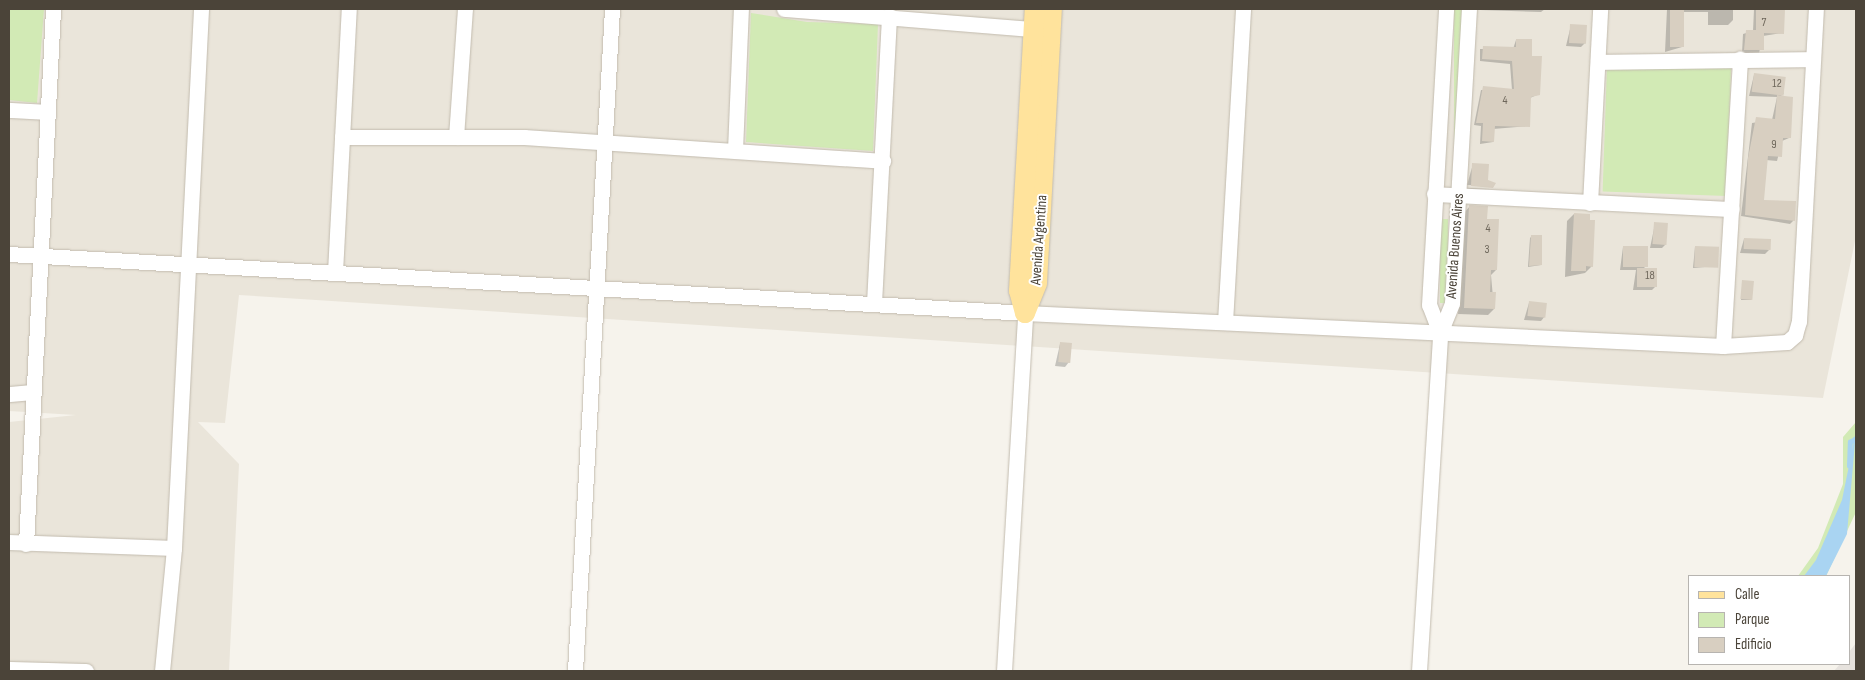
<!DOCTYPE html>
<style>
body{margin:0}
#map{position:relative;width:1865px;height:680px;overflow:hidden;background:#f6f3ec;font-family:"Sofia Sans Condensed",sans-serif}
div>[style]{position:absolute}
.residential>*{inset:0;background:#eae5da}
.industrial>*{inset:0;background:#e6e2dd}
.green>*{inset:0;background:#d2eab5;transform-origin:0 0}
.water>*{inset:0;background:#a9d4f2}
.shadow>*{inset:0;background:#0003}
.stream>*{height:4.5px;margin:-2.25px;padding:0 2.25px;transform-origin:2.25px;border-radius:2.25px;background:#a9d4f2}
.building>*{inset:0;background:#d8cfc1;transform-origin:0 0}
.roads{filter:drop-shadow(0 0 1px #c2bbae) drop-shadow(0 0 1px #c2bbae)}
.minor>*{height:15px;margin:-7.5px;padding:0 7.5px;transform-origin:7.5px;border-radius:7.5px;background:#fff}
.major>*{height:20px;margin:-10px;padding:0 10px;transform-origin:10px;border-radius:10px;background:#ffe39c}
span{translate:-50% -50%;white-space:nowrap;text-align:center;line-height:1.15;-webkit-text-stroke:4px #fff;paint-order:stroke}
.number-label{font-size:12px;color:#6e675b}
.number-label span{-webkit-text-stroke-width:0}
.street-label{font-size:15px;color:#4b4439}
.frame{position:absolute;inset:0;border:10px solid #4b4439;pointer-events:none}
.legend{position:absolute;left:1688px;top:575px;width:162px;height:90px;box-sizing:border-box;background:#fff;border:1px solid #b7b4b0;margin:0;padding:6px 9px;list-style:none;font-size:15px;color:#4b4439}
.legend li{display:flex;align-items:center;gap:10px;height:25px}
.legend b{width:25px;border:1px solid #b7b4b0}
</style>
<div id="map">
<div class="residential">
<i style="clip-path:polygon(9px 9px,1856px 9px,1856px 236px,1823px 398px,239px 295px,225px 423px,198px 422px,239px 464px,229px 671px,9px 671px,9px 422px,76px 415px,9px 411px)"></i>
</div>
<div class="industrial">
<i style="clip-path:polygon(1856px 643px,1856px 671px,1834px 671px,1840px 664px,1849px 664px,1849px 652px)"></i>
</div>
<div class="green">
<i style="clip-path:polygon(9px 9px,44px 9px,37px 103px,9px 100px)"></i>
<i style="left:1454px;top:9px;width:9px;height:166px"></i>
<i style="clip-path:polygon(751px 13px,807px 22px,878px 24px,873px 151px,746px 142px)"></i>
<i style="left:1731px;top:68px;width:128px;height:124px;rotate:92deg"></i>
<i style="left:1440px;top:219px;width:8px;height:84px"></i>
<i style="clip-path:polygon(1856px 422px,1856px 512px,1826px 576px,1798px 576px,1818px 548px,1843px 484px,1843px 437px)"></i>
</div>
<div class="water">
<i style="clip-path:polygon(1856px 431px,1847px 534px,1826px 576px,1804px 576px,1816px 560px,1842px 500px)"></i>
</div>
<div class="shadow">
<i style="clip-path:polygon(1545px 9px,1541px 12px,1480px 10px,1480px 9px)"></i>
<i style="clip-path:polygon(1667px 9px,1733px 9px,1733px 20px,1728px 25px,1708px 25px,1708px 12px,1683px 12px,1682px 47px,1665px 52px)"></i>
<i style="clip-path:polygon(1754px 9px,1784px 9px,1782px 33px,1763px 36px,1759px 53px,1742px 53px,1743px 34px,1753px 31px)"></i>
<i style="clip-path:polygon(1571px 25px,1585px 43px,1581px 47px,1566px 46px)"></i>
<i style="clip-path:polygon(1516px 40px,1530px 57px,1539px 94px,1530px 98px,1528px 126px,1493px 129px,1493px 142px,1480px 144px,1481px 126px,1474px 125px,1481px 90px,1512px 90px,1510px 64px,1480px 61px,1480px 49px,1513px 49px)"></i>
<i style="clip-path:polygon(1754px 75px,1784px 93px,1780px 97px,1789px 138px,1782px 141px,1777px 161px,1766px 160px,1762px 201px,1794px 220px,1790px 224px,1741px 216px,1752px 123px,1772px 120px,1777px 97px,1749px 96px)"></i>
<i style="clip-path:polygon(1473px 164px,1487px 181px,1489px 186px,1467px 185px)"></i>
<i style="clip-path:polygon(1467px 188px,1490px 189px,1467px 190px)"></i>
<i style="clip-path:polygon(1470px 206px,1486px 220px,1496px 270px,1491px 275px,1494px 309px,1488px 315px,1458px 314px,1464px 213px)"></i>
<i style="clip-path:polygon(1574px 214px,1592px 266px,1585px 273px,1565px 277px,1567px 221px)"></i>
<i style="clip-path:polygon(1655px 224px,1666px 244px,1662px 248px,1650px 248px)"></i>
<i style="clip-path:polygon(1532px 236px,1541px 265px,1528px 267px,1530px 238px)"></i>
<i style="clip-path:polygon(1744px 239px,1769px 250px,1765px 254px,1740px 253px)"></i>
<i style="clip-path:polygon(1623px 247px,1645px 267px,1643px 269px,1656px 286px,1652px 290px,1633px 290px,1636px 270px,1620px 270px)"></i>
<i style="clip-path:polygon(1695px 247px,1717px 266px,1693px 268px)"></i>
<i style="clip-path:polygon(1743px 282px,1752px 298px,1751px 300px,1741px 300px)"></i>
<i style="clip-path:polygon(1529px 303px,1545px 316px,1541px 321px,1524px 320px)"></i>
<i style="clip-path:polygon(1060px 344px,1069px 362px,1065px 367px,1055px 366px)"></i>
</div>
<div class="stream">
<i style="left:1849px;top:466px;width:24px;rotate:-88deg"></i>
<i style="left:1850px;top:442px;width:7px;rotate:-34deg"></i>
</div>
<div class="building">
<i style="left:1670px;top:9px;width:14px;height:38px"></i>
<i style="clip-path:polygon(1756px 9px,1785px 9px,1784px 34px,1764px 33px,1764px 50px,1744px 50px,1746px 30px,1756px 30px)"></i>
<i style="left:1570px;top:24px;width:17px;height:19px;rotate:3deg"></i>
<i style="clip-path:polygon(1516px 39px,1532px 39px,1532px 56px,1542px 56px,1540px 95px,1531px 97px,1530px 127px,1495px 126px,1494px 142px,1482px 141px,1483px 123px,1476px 123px,1483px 86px,1514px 89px,1512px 61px,1482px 59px,1483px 46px,1516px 47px)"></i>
<i style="left:1754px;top:73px;width:32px;height:19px;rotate:7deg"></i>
<i style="clip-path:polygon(1777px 95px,1793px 97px,1791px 138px,1783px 138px,1782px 157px,1768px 156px,1764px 200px,1796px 201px,1795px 221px,1745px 215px,1748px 158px,1756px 117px,1775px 119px)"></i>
<i style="clip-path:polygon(1472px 163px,1489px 164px,1488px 180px,1496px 183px,1493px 188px,1471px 186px)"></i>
<i style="clip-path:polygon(1469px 205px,1488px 206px,1487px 219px,1499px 219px,1497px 270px,1491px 270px,1490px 292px,1496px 292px,1495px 309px,1464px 308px)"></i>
<i style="clip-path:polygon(1574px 213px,1590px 214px,1590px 220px,1595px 220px,1593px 267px,1586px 266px,1586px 271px,1571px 271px)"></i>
<i style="left:1654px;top:222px;width:14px;height:22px;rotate:4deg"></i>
<i style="clip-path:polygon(1531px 235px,1542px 235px,1542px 265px,1529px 266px)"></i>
<i style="left:1744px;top:238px;width:27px;height:11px;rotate:2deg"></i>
<i style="left:1623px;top:246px;width:25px;height:21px"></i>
<i style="left:1695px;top:246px;width:24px;height:21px;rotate:2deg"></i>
<i style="left:1637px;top:268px;width:20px;height:19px"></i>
<i style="left:1742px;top:280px;width:12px;height:19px;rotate:5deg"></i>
<i style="left:1529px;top:301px;width:18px;height:15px;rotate:6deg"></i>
<i style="left:1060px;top:342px;width:12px;height:20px;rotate:5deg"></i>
</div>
<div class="roads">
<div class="minor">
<i style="left:784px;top:9px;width:250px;rotate:4.6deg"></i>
<i style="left:1598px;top:62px;width:215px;rotate:-0.8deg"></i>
<i style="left:9px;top:110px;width:37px;rotate:3deg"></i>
<i style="left:342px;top:137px;width:182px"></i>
<i style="left:524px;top:137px;width:360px;rotate:3.8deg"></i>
<i style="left:456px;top:137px;width:128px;rotate:-86deg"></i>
<i style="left:735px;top:150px;width:141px;rotate:-87.6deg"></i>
<i style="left:1434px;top:194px;width:298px;rotate:2.9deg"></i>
<i style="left:1590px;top:203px;width:194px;rotate:-87deg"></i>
<i style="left:9px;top:254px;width:1018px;rotate:3.32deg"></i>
<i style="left:1025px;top:313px;width:699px;rotate:2.71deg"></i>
<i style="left:1723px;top:346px;width:64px;rotate:-3.6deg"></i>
<i style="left:1787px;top:342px;width:11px;rotate:-41deg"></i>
<i style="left:1795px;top:335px;width:15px;rotate:-74deg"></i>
<i style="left:1799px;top:321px;width:312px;rotate:-86.9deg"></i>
<i style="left:335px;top:272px;width:263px;rotate:-87deg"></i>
<i style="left:874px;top:303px;width:288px;rotate:-87deg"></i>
<i style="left:1225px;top:322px;width:314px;rotate:-86.7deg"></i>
<i style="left:1440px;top:333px;width:30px;rotate:-111deg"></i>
<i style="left:1429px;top:305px;width:296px;rotate:-86.7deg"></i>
<i style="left:1723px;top:346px;width:288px;rotate:-86.6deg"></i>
<i style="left:9px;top:394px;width:24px;rotate:-5deg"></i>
<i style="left:9px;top:542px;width:165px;rotate:2.1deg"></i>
<i style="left:26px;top:544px;width:536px;rotate:-87.11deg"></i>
<i style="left:9px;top:669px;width:77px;rotate:1.5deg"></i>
<i style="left:162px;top:671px;width:124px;rotate:-84.4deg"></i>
<i style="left:174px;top:548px;width:540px;rotate:-87.13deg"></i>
<i style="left:575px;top:671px;width:663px;rotate:-86.8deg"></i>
<i style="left:1004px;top:671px;width:359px;rotate:-86.6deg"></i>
<i style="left:1419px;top:671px;width:339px;rotate:-86.4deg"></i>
<i style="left:1440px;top:333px;width:32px;rotate:-68deg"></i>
<i style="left:1452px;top:303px;width:294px;rotate:-86.7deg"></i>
</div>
<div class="major">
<i style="left:1025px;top:313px;width:32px;rotate:-68deg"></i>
<i style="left:1037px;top:283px;width:274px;rotate:-86.9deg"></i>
<i style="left:1025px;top:313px;width:23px;rotate:-105deg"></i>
<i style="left:1019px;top:291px;width:282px;rotate:-86.8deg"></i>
</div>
</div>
<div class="number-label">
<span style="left:1764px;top:23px">7</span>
<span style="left:1777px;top:84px">12</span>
<span style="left:1505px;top:101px">4</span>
<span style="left:1774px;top:145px">9</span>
<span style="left:1488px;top:229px">4</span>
<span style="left:1487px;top:250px">3</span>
<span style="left:1650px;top:276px">18</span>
</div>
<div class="street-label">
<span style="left:1039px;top:240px;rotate:-86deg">Avenida Argentina</span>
<span style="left:1455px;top:246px;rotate:-86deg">Avenida Buenos Aires</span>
</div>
<div class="frame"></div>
<ul class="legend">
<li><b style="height:6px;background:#ffe39c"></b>Calle</li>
<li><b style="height:14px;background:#d2eab5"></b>Parque</li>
<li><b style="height:14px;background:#d8cfc1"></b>Edificio</li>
</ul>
</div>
